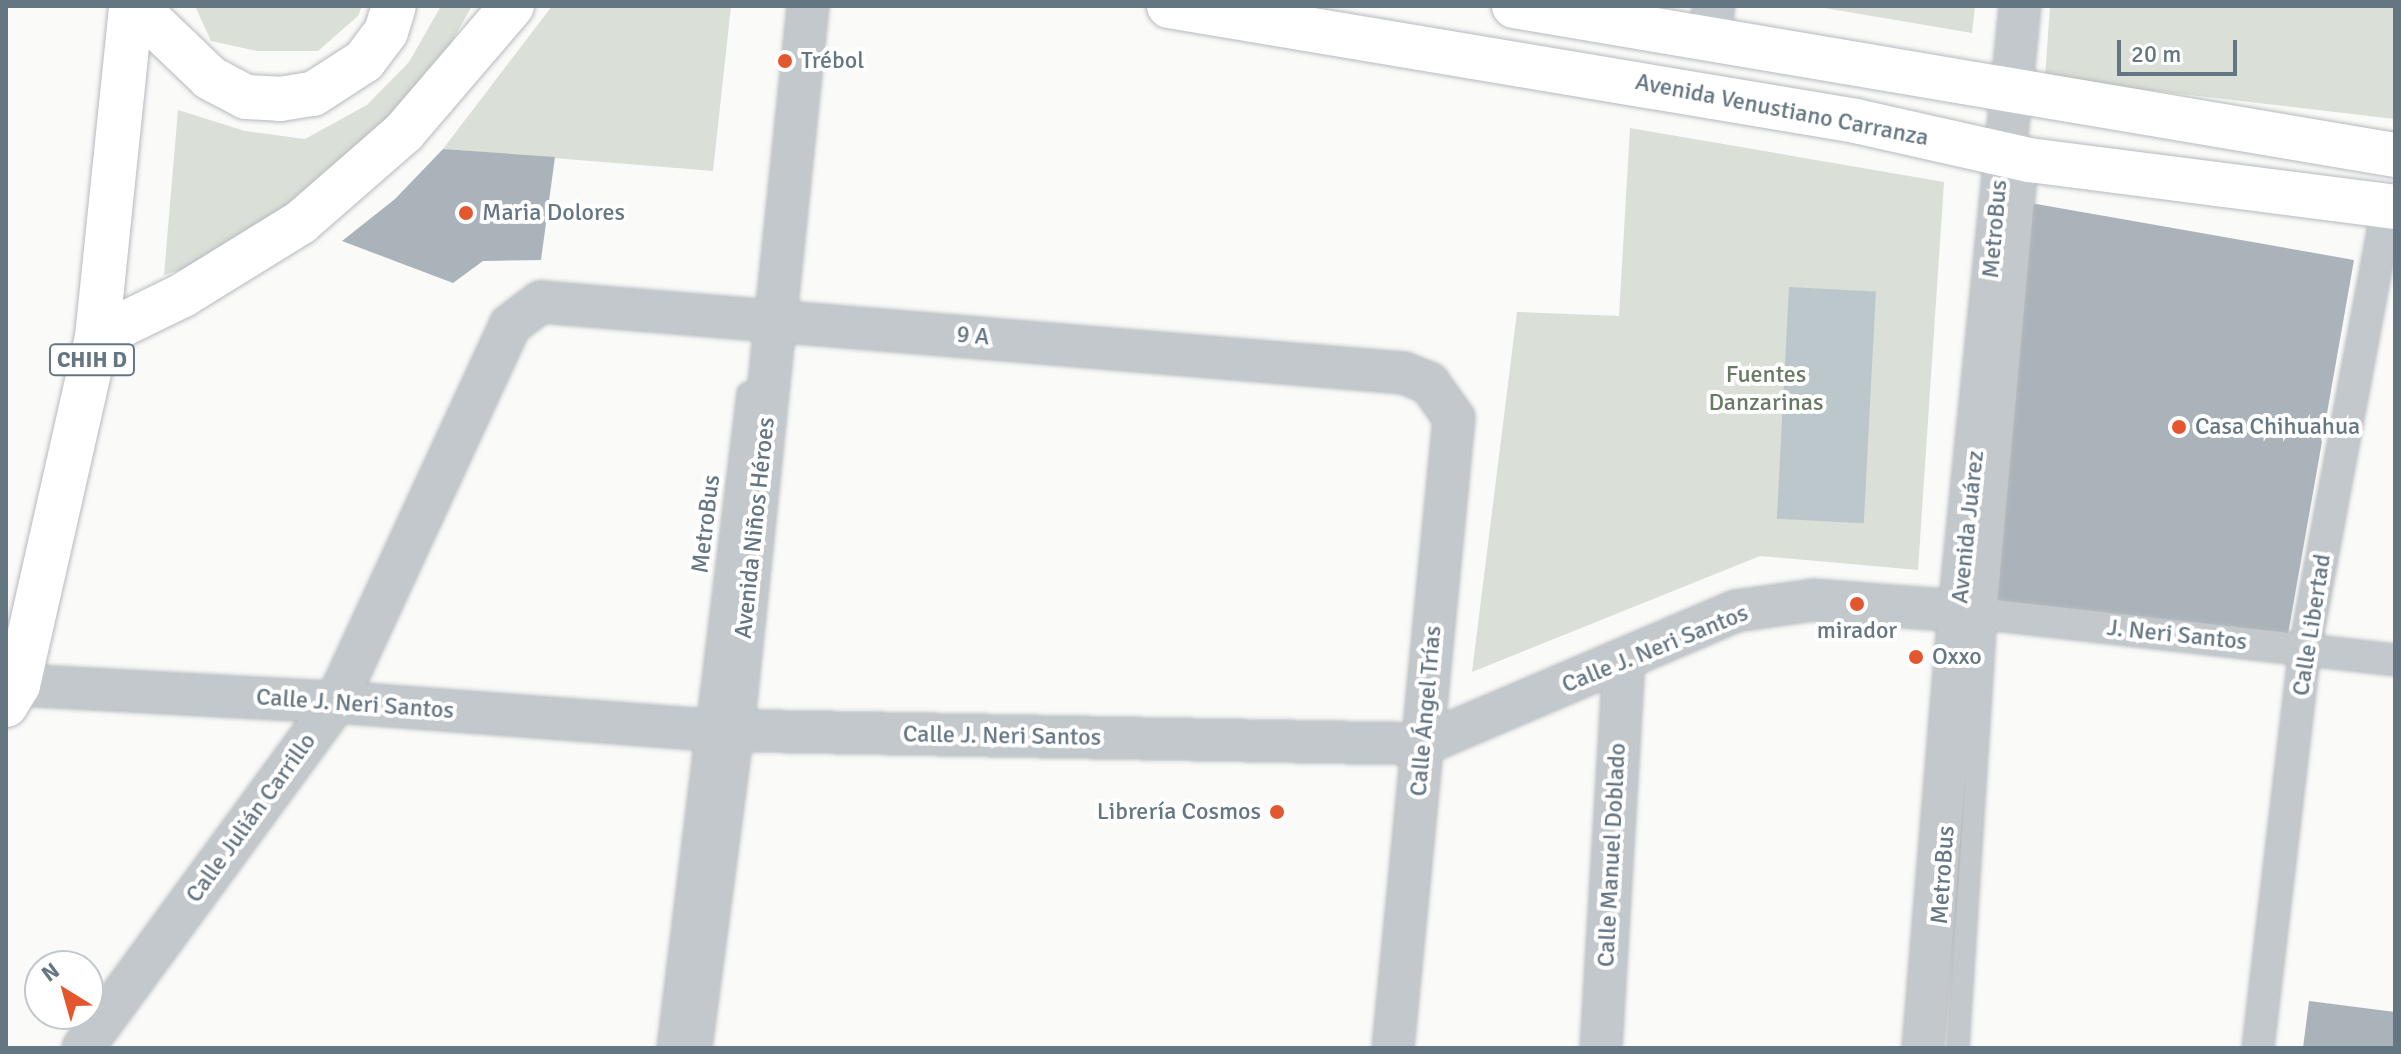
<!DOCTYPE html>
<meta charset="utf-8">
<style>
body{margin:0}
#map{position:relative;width:2401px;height:1054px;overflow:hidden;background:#fafaf8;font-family:Signika,sans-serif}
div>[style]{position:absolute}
.green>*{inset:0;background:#dadfd7}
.water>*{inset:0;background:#bbc7cb;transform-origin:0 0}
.building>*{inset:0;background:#aab3b9;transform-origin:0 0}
.roads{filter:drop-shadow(0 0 2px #b5babe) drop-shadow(0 0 2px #b5babe)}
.service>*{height:20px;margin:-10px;padding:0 10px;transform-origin:10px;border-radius:10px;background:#c3c8cc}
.pedestrian>*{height:30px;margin:-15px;padding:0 15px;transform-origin:15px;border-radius:15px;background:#c3c8cc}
.minor>*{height:40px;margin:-20px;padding:0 20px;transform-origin:20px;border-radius:20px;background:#c3c8cc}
.primary>*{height:44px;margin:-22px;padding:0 22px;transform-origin:22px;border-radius:22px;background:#fff}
.dots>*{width:22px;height:22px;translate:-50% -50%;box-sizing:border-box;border:4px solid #fff;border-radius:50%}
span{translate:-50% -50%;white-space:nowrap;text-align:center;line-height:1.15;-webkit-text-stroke:8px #fff;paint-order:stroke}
.shield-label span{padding:2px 6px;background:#fff;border:2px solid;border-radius:6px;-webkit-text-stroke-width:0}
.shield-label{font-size:22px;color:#657683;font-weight:700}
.poi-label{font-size:24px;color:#657683}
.left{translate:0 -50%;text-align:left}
.right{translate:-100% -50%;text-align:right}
.street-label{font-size:24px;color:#657683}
.park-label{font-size:24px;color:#687a64}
.frame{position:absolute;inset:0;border:8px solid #657683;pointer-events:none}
.north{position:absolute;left:24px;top:950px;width:80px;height:80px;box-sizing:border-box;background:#fff;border:2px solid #c1c8cd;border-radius:50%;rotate:323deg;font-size:22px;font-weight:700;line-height:32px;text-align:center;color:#657683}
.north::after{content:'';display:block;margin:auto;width:28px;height:36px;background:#e4572e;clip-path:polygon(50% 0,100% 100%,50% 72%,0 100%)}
.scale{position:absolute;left:2117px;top:40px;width:120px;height:36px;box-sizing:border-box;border:4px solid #657683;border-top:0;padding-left:10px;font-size:24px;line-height:28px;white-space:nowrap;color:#657683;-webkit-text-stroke:6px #fff;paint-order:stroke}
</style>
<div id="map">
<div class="green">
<i style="clip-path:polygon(195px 6px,362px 6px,358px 16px,318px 51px,257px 51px,211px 41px)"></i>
<i style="clip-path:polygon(441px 6px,472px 6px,436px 69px,336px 173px,208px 261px,164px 275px,178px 110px,245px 131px,305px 139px,367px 105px,409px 62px)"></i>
<i style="clip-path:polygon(552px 6px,731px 6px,713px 171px,443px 149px)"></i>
<i style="clip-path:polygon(1813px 6px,1975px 6px,1972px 33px)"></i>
<i style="clip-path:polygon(2050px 6px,2395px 6px,2395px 119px,2045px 78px)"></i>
<i style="clip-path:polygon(1630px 128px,1944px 182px,1918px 570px,1760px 556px,1472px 672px,1517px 312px,1619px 316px)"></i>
</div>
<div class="water">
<i style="left:1789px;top:287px;width:87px;height:232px;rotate:3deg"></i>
</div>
<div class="building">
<i style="clip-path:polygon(443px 149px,555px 157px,541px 260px,483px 261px,453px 283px,342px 241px,395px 199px)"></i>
<i style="left:2031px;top:203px;width:328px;height:397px;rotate:10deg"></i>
<i style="clip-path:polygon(2309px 1001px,2395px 1012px,2395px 1048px,2303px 1048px)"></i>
</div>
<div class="roads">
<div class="service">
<i style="left:668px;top:1048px;width:660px;rotate:-83.04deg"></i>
<i style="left:1958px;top:1048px;width:434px;rotate:-86.3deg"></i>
<i style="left:1986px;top:615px;width:449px;rotate:-84.8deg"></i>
<i style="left:2027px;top:168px;width:12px;rotate:-149deg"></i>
</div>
<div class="pedestrian">
<i style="left:1959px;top:611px;width:439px;rotate:6.4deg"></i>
<i style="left:2258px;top:1048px;width:403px;rotate:-83.3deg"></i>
<i style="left:2305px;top:648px;width:450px;rotate:-79.4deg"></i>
</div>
<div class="minor">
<i style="left:1709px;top:40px;width:34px;rotate:-82deg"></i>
<i style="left:18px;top:685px;width:318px;rotate:3.1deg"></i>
<i style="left:336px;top:702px;width:371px;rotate:4.3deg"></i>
<i style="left:706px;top:730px;width:718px;rotate:1.12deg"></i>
<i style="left:1424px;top:744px;width:339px;rotate:-23.1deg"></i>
<i style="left:1736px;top:611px;width:78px;rotate:-8.1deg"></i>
<i style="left:1813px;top:600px;width:146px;rotate:4.3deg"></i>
<i style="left:83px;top:1048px;width:429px;rotate:-53.8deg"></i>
<i style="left:336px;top:702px;width:415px;rotate:-65.2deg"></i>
<i style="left:510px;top:325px;width:39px;rotate:-37deg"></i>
<i style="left:541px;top:302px;width:866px;rotate:4.7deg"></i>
<i style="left:1404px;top:373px;width:27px;rotate:22deg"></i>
<i style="left:1429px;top:383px;width:43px;rotate:54.5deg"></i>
<i style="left:1454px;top:418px;width:633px;rotate:95.53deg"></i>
<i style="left:691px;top:1048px;width:320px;rotate:-82.5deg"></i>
<i style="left:733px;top:731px;width:729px;rotate:-84.09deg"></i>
<i style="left:1601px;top:1048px;width:387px;rotate:-86.6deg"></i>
<i style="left:1923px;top:1048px;width:438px;rotate:-85.3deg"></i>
<i style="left:1959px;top:611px;width:608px;rotate:-84.24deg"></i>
</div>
<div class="primary">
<i style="left:135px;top:6px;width:104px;rotate:43.8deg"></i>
<i style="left:210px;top:78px;width:41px;rotate:27.8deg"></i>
<i style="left:246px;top:97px;width:34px;rotate:3deg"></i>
<i style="left:280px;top:99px;width:33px;rotate:-9deg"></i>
<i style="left:313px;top:94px;width:61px;rotate:-32.9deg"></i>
<i style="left:364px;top:61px;width:36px;rotate:-53deg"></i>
<i style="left:386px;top:32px;width:27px;rotate:-73deg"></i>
<i style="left:1169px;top:6px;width:697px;rotate:9.5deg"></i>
<i style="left:1856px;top:121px;width:177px;rotate:12.7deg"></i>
<i style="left:2029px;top:160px;width:369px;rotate:7.3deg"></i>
<i style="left:1514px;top:6px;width:894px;rotate:9.6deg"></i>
<i style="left:97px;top:337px;width:96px;rotate:-26deg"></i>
<i style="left:183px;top:295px;width:139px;rotate:-31.7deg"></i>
<i style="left:301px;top:222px;width:137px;rotate:-41.1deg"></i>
<i style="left:404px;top:132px;width:166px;rotate:-49.4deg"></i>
<i style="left:6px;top:705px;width:23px;rotate:-59deg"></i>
<i style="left:18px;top:685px;width:357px;rotate:-77.2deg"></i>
<i style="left:97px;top:337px;width:333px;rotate:-84.1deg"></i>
</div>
</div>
<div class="dots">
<i style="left:785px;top:61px;background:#e4572e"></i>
<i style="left:466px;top:213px;background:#e4572e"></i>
<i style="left:2179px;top:427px;background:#e4572e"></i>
<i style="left:1857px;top:604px;background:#e4572e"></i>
<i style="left:1916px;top:657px;background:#e4572e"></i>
<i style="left:1277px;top:812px;background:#e4572e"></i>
</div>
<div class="shield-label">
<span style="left:92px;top:360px">CHIH D</span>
</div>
<div class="poi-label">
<span class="left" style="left:801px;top:61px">Trébol</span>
<span class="left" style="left:482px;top:213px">Maria Dolores</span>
<span class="left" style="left:2195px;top:427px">Casa Chihuahua</span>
<span style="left:1857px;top:631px">mirador</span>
<span class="left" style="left:1932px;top:657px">Oxxo</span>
<span class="right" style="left:1261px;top:812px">Librería Cosmos</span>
</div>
<div class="street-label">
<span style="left:1782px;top:110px;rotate:11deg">Avenida Venustiano Carranza</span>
<span style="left:1995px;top:229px;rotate:-85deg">MetroBus</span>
<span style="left:973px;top:336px;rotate:5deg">9 A</span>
<span style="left:706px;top:524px;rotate:-83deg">MetroBus</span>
<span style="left:1968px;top:527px;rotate:-84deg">Avenida Juárez</span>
<span style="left:755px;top:528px;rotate:-84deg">Avenida Niños Héroes</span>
<span style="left:2312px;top:625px;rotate:-81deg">Calle Libertad</span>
<span style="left:2177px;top:635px;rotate:6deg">J. Neri Santos</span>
<span style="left:1655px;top:649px;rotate:-22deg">Calle J. Neri Santos</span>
<span style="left:355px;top:704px;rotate:4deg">Calle J. Neri Santos</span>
<span style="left:1426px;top:711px;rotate:-85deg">Calle Ángel Trías</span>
<span style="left:1002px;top:736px;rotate:1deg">Calle J. Neri Santos</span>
<span style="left:251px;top:818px;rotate:-54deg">Calle Julián Carrillo</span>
<span style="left:1612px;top:855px;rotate:-87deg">Calle Manuel Doblado</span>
<span style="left:1943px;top:875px;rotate:-86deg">MetroBus</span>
</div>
<div class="park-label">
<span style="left:1766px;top:389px">Fuentes<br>Danzarinas</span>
</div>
<div class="frame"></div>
<div class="north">N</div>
<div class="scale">20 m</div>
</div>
